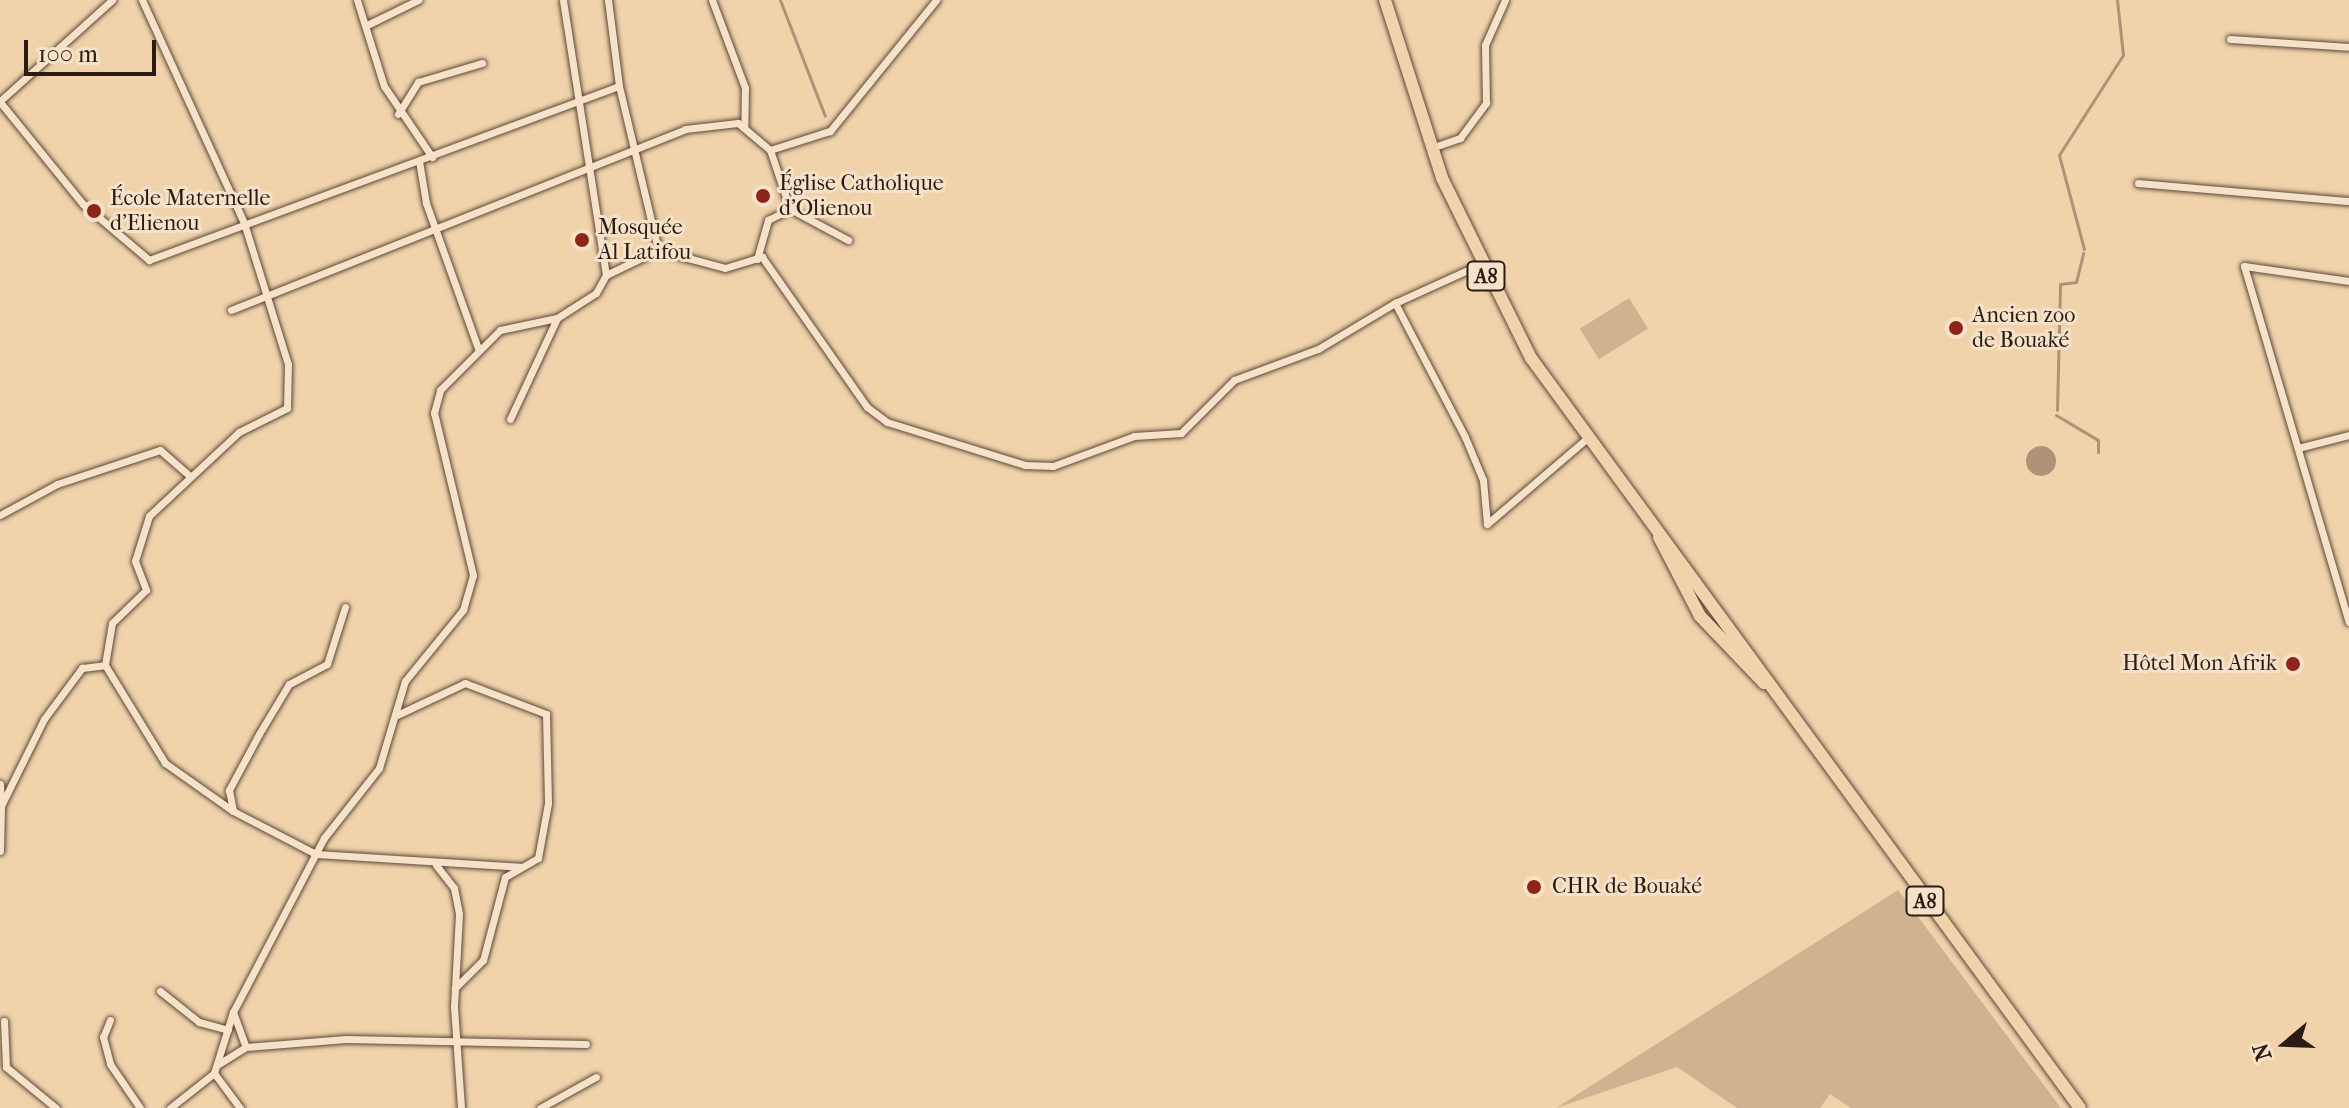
<!DOCTYPE html>
<meta charset="utf-8">
<style>
body{margin:0}
#map{position:relative;width:2349px;height:1108px;overflow:hidden;background:#f0d2ab;font-family:"IM FELL French Canon",serif}
div>[style]{position:absolute}
.green>*{inset:0;background:#cfb391;transform-origin:0 0}
.water>*{inset:0;background:#ad9478}
.round{border-radius:50%}
.stream>*{height:3px;margin:-1.5px;padding:0 1.5px;transform-origin:1.5px;border-radius:1.5px;background:#ad9478}
.roads{filter:drop-shadow(0 0 2px #5c493a) drop-shadow(0 0 2px #5c493a)}
.street>*{height:7px;margin:-3.5px;padding:0 3.5px;transform-origin:3.5px;border-radius:3.5px;background:#f5e2c8}
.primary>*{height:12px;margin:-6px;padding:0 6px;transform-origin:6px;border-radius:6px;background:#f0d2ab}
.dots>*{width:22px;height:22px;translate:-50% -50%;box-sizing:border-box;border:4px solid #f5e2c8;border-radius:50%}
span{translate:-50% -50%;white-space:nowrap;text-align:center;line-height:1.15;-webkit-text-stroke:6px #f5e2c8;paint-order:stroke}
.shield-label span{padding:2px 6px;background:#f5e2c8;border:2px solid;border-radius:6px;-webkit-text-stroke-width:0}
.shield-label{font-size:20px;color:#2b1b14;font-weight:700}
.poi-label{font-size:22px;color:#2b1b14}
.left{translate:0 -50%;text-align:left}
.right{translate:-100% -50%;text-align:right}
.north{position:absolute;left:2245px;top:1004px;width:80px;height:80px;-webkit-text-stroke:6px #f5e2c8;paint-order:stroke;rotate:251deg;font-size:22px;font-weight:700;line-height:32px;text-align:center;color:#2b1b14}
.north::after{content:'';display:block;margin:auto;width:28px;height:36px;background:#2b1b14;clip-path:polygon(50% 0,100% 100%,50% 72%,0 100%)}
.scale{position:absolute;left:24px;top:40px;width:132px;height:36px;box-sizing:border-box;border:4px solid #2b1b14;border-top:0;padding-left:10px;font-size:24px;line-height:28px;white-space:nowrap;color:#2b1b14;-webkit-text-stroke:6px #f5e2c8;paint-order:stroke}
</style>
<div id="map">
<div class="green">
<i style="left:1629px;top:298px;width:36px;height:58px;rotate:58deg"></i>
<i style="clip-path:polygon(1898px 890px,2061px 1108px,1851px 1108px,1830px 1094px,1820px 1108px,1737px 1108px,1677px 1067px,1556px 1108px)"></i>
</div>
<div class="water">
<i class="round" style="left:2026px;top:446px;width:30px;height:30px"></i>
</div>
<div class="stream">
<i style="left:780px;top:0;width:124px;rotate:68.8deg"></i>
<i style="left:2084px;top:249px;width:97px;rotate:-104.9deg"></i>
<i style="left:2059px;top:155px;width:119px;rotate:-57.4deg"></i>
<i style="left:2123px;top:55px;width:55px;rotate:-96.2deg"></i>
<i style="left:2057px;top:410px;width:126px;rotate:-88.6deg"></i>
<i style="left:2060px;top:284px;width:16px;rotate:-7deg"></i>
<i style="left:2076px;top:282px;width:30px;rotate:-76deg"></i>
<i style="left:2056px;top:415px;width:49px;rotate:30.8deg"></i>
<i style="left:2098px;top:440px;width:12px;rotate:90deg"></i>
</div>
<div class="roads">
<div class="street">
<i style="left:142px;top:0;width:245px;rotate:65.4deg"></i>
<i style="left:244px;top:223px;width:148px;rotate:72.7deg"></i>
<i style="left:288px;top:364px;width:44px;rotate:91.3deg"></i>
<i style="left:287px;top:408px;width:54px;rotate:153.4deg"></i>
<i style="left:239px;top:432px;width:123px;rotate:137deg"></i>
<i style="left:149px;top:516px;width:47px;rotate:107.3deg"></i>
<i style="left:135px;top:561px;width:31px;rotate:69deg"></i>
<i style="left:146px;top:590px;width:47px;rotate:135.9deg"></i>
<i style="left:112px;top:623px;width:43px;rotate:99.5deg"></i>
<i style="left:105px;top:665px;width:115px;rotate:58.5deg"></i>
<i style="left:165px;top:763px;width:83px;rotate:35.2deg"></i>
<i style="left:357px;top:0;width:90px;rotate:72.6deg"></i>
<i style="left:384px;top:86px;width:86px;rotate:55.9deg"></i>
<i style="left:608px;top:0;width:87px;rotate:82.7deg"></i>
<i style="left:619px;top:86px;width:169px;rotate:76.6deg"></i>
<i style="left:658px;top:250px;width:69px;rotate:15deg"></i>
<i style="left:725px;top:268px;width:39px;rotate:-17deg"></i>
<i style="left:762px;top:257px;width:183px;rotate:55deg"></i>
<i style="left:867px;top:407px;width:25px;rotate:37deg"></i>
<i style="left:887px;top:422px;width:145px;rotate:17.3deg"></i>
<i style="left:1025px;top:465px;width:28px;rotate:2deg"></i>
<i style="left:1053px;top:466px;width:86px;rotate:-20.3deg"></i>
<i style="left:1134px;top:436px;width:47px;rotate:-3.7deg"></i>
<i style="left:1181px;top:433px;width:75px;rotate:-45deg"></i>
<i style="left:1234px;top:380px;width:90px;rotate:-20.3deg"></i>
<i style="left:1318px;top:349px;width:90px;rotate:-30.9deg"></i>
<i style="left:1395px;top:303px;width:94px;rotate:-24.4deg"></i>
<i style="left:712px;top:0;width:94px;rotate:69.4deg"></i>
<i style="left:745px;top:88px;width:39px;rotate:91deg"></i>
<i style="left:369px;top:24px;width:55px;rotate:-26.1deg"></i>
<i style="left:2230px;top:39px;width:119px;rotate:3.8deg"></i>
<i style="left:0;top:101px;width:151px;rotate:-42deg"></i>
<i style="left:0;top:102px;width:132px;rotate:50.9deg"></i>
<i style="left:83px;top:204px;width:87px;rotate:40.3deg"></i>
<i style="left:149px;top:260px;width:501px;rotate:-20.32deg"></i>
<i style="left:398px;top:114px;width:38px;rotate:-58deg"></i>
<i style="left:418px;top:82px;width:67px;rotate:-16.5deg"></i>
<i style="left:1431px;top:148px;width:31px;rotate:-19deg"></i>
<i style="left:1460px;top:138px;width:44px;rotate:-53.4deg"></i>
<i style="left:1486px;top:103px;width:58px;rotate:-91deg"></i>
<i style="left:1485px;top:45px;width:49px;rotate:-66deg"></i>
<i style="left:770px;top:150px;width:62px;rotate:71.3deg"></i>
<i style="left:790px;top:209px;width:66px;rotate:28.1deg"></i>
<i style="left:419px;top:161px;width:43px;rotate:80.5deg"></i>
<i style="left:426px;top:203px;width:154px;rotate:70.3deg"></i>
<i style="left:2138px;top:183px;width:212px;rotate:4.9deg"></i>
<i style="left:757px;top:259px;width:41px;rotate:-74.2deg"></i>
<i style="left:768px;top:220px;width:25px;rotate:-27deg"></i>
<i style="left:606px;top:275px;width:58px;rotate:-25.7deg"></i>
<i style="left:2349px;top:281px;width:106px;rotate:-171.9deg"></i>
<i style="left:2244px;top:266px;width:371px;rotate:73.6deg"></i>
<i style="left:1395px;top:303px;width:151px;rotate:62.4deg"></i>
<i style="left:1465px;top:437px;width:47px;rotate:67.3deg"></i>
<i style="left:1483px;top:480px;width:44px;rotate:84.8deg"></i>
<i style="left:231px;top:310px;width:489px;rotate:-21.7deg"></i>
<i style="left:685px;top:129px;width:53px;rotate:-6.5deg"></i>
<i style="left:738px;top:123px;width:42px;rotate:40.2deg"></i>
<i style="left:770px;top:150px;width:63px;rotate:-17.6deg"></i>
<i style="left:830px;top:131px;width:169px;rotate:-51deg"></i>
<i style="left:510px;top:419px;width:111px;rotate:-65deg"></i>
<i style="left:2298px;top:448px;width:53px;rotate:-14.3deg"></i>
<i style="left:0;top:515px;width:65px;rotate:-28.5deg"></i>
<i style="left:57px;top:484px;width:108px;rotate:-18.3deg"></i>
<i style="left:160px;top:450px;width:37px;rotate:41deg"></i>
<i style="left:1487px;top:524px;width:130px;rotate:-40.6deg"></i>
<i style="left:345px;top:607px;width:60px;rotate:107.5deg"></i>
<i style="left:327px;top:664px;width:43px;rotate:152.2deg"></i>
<i style="left:289px;top:684px;width:58px;rotate:121deg"></i>
<i style="left:259px;top:734px;width:64px;rotate:118.2deg"></i>
<i style="left:229px;top:790px;width:21px;rotate:79deg"></i>
<i style="left:233px;top:811px;width:93px;rotate:27.4deg"></i>
<i style="left:316px;top:854px;width:204px;rotate:3.6deg"></i>
<i style="left:397px;top:715px;width:75px;rotate:-25.2deg"></i>
<i style="left:465px;top:683px;width:87px;rotate:20.9deg"></i>
<i style="left:546px;top:714px;width:89px;rotate:88.7deg"></i>
<i style="left:548px;top:803px;width:56px;rotate:100.3deg"></i>
<i style="left:538px;top:858px;width:38px;rotate:150deg"></i>
<i style="left:505px;top:877px;width:86px;rotate:104.8deg"></i>
<i style="left:483px;top:960px;width:40px;rotate:135deg"></i>
<i style="left:0;top:784px;width:22px;rotate:87deg"></i>
<i style="left:0;top:851px;width:45px;rotate:-88.7deg"></i>
<i style="left:1px;top:806px;width:97px;rotate:-63.7deg"></i>
<i style="left:44px;top:719px;width:64px;rotate:-53.3deg"></i>
<i style="left:82px;top:668px;width:23px;rotate:-7deg"></i>
<i style="left:436px;top:865px;width:29px;rotate:52deg"></i>
<i style="left:454px;top:888px;width:26px;rotate:79deg"></i>
<i style="left:459px;top:914px;width:93px;rotate:93.1deg"></i>
<i style="left:454px;top:1007px;width:101px;rotate:86deg"></i>
<i style="left:160px;top:991px;width:50px;rotate:38.5deg"></i>
<i style="left:199px;top:1022px;width:30px;rotate:15deg"></i>
<i style="left:233px;top:1012px;width:37px;rotate:70deg"></i>
<i style="left:110px;top:1020px;width:18px;rotate:112deg"></i>
<i style="left:103px;top:1037px;width:28px;rotate:75deg"></i>
<i style="left:110px;top:1064px;width:53px;rotate:55.7deg"></i>
<i style="left:4px;top:1021px;width:46px;rotate:87.5deg"></i>
<i style="left:6px;top:1067px;width:65px;rotate:39.4deg"></i>
<i style="left:217px;top:1065px;width:34px;rotate:-32deg"></i>
<i style="left:246px;top:1047px;width:100px;rotate:-4.6deg"></i>
<i style="left:346px;top:1039px;width:240px;rotate:1.2deg"></i>
<i style="left:214px;top:1073px;width:44px;rotate:53.4deg"></i>
<i style="left:170px;top:1108px;width:56px;rotate:-38.5deg"></i>
<i style="left:214px;top:1073px;width:64px;rotate:-72.7deg"></i>
<i style="left:233px;top:1012px;width:196px;rotate:-62.4deg"></i>
<i style="left:324px;top:838px;width:89px;rotate:-51.8deg"></i>
<i style="left:379px;top:768px;width:91px;rotate:-73.4deg"></i>
<i style="left:405px;top:681px;width:92px;rotate:-50.8deg"></i>
<i style="left:463px;top:610px;width:36px;rotate:-74deg"></i>
<i style="left:473px;top:575px;width:167px;rotate:-103.5deg"></i>
<i style="left:434px;top:413px;width:24px;rotate:-75deg"></i>
<i style="left:440px;top:390px;width:85px;rotate:-45deg"></i>
<i style="left:500px;top:330px;width:58px;rotate:-11.9deg"></i>
<i style="left:557px;top:318px;width:46px;rotate:-32.7deg"></i>
<i style="left:596px;top:293px;width:21px;rotate:-61deg"></i>
<i style="left:606px;top:275px;width:278px;rotate:-98.9deg"></i>
<i style="left:540px;top:1108px;width:64px;rotate:-29deg"></i>
</div>
<div class="primary">
<i style="left:1385px;top:0;width:187px;rotate:72.2deg"></i>
<i style="left:1442px;top:178px;width:201px;rotate:63.7deg"></i>
<i style="left:1531px;top:358px;width:929px;rotate:53.8deg"></i>
<i style="left:1659px;top:537px;width:89px;rotate:62.6deg"></i>
<i style="left:1700px;top:616px;width:93px;rotate:46.3deg"></i>
</div>
</div>
<div class="dots">
<i style="left:763px;top:196px;background:#8f2418"></i>
<i style="left:94px;top:211px;background:#8f2418"></i>
<i style="left:582px;top:240px;background:#8f2418"></i>
<i style="left:1956px;top:328px;background:#8f2418"></i>
<i style="left:2293px;top:664px;background:#8f2418"></i>
<i style="left:1534px;top:887px;background:#8f2418"></i>
</div>
<div class="shield-label">
<span style="left:1486px;top:276px">A8</span>
<span style="left:1925px;top:901px">A8</span>
</div>
<div class="poi-label">
<span class="left" style="left:779px;top:196px">Église Catholique<br>d'Olienou</span>
<span class="left" style="left:110px;top:211px">École Maternelle<br>d'Elienou</span>
<span class="left" style="left:598px;top:240px">Mosquée<br>Al Latifou</span>
<span class="left" style="left:1972px;top:328px">Ancien zoo<br>de Bouaké</span>
<span class="right" style="left:2277px;top:664px">Hôtel Mon Afrik</span>
<span class="left" style="left:1552px;top:887px">CHR de Bouaké</span>
</div>
<div class="north">N</div>
<div class="scale">100 m</div>
</div>
